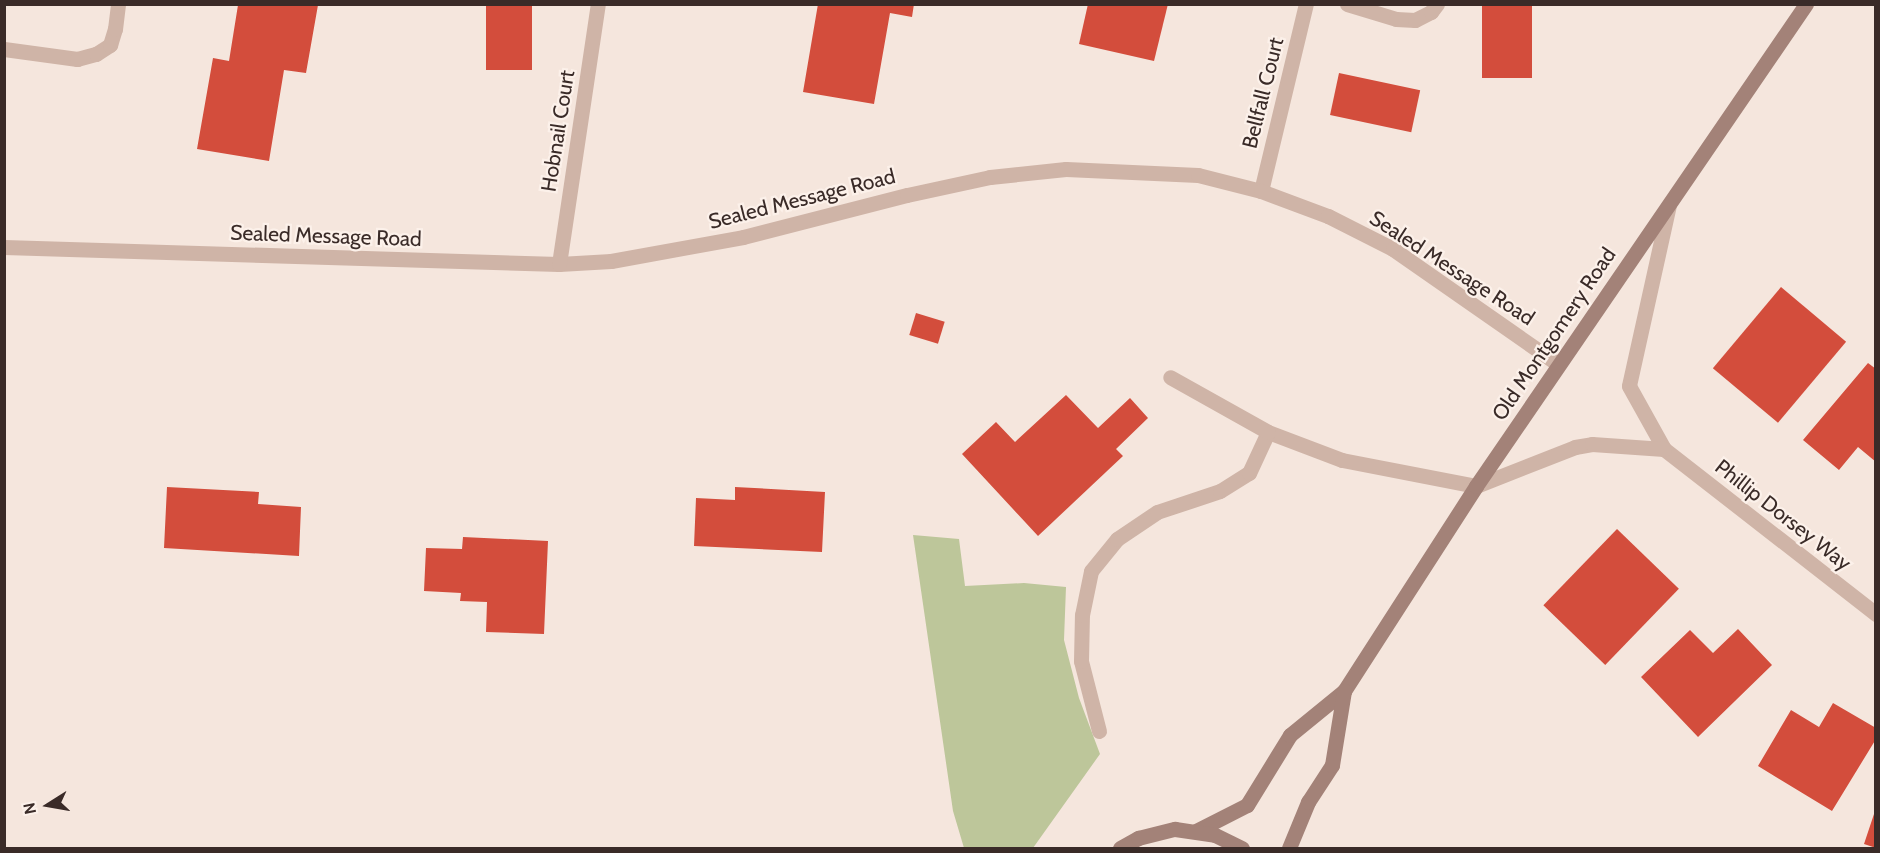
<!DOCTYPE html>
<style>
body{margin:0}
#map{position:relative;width:1880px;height:853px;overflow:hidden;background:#f5e6dd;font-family:Cabin,sans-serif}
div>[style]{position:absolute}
.green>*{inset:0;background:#bdc69a}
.building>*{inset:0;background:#d34d3c;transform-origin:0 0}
.lane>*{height:15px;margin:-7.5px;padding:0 7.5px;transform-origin:7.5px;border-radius:7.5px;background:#cfb4a7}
.street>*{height:15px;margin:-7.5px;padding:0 7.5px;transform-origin:7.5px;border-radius:7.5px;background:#cfb4a7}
.secondary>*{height:15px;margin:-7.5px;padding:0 7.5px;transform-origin:7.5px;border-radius:7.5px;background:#a38278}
span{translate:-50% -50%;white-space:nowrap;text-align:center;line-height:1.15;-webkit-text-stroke:4.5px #fcf1ea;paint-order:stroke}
.street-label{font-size:21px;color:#3a2b28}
.frame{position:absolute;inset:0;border:6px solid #3a2b28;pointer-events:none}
.north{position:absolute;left:18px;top:775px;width:60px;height:60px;-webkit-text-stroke:4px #fcf1ea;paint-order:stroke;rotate:259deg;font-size:16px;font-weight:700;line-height:24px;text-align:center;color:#3a2b28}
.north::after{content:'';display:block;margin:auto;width:21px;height:27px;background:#3a2b28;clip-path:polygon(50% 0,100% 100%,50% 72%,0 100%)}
</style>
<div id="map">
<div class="green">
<i style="clip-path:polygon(913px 535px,959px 539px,965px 586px,1024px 583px,1066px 587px,1064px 640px,1079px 698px,1100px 754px,1033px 848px,964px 848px,953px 811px)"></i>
</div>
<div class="building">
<i style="left:486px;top:4px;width:46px;height:66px"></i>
<i style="clip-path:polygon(818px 4px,914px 4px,912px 17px,890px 13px,874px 104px,803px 92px)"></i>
<i style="clip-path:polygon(1088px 4px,1168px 4px,1154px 61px,1079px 44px)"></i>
<i style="left:1482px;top:4px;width:50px;height:74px"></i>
<i style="clip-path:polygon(238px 5px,318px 5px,306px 73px,284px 70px,269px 161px,197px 149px,213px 58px,229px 61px)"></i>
<i style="left:1339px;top:73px;width:83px;height:43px;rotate:12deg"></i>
<i style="left:1781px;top:287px;width:85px;height:106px;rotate:40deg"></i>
<i style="left:916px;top:313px;width:30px;height:23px;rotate:17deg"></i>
<i style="clip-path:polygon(1868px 363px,1876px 369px,1876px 462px,1858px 447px,1839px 470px,1803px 440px)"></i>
<i style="clip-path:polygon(1066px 395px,1098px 428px,1130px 398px,1148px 418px,1116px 449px,1123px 456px,1038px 536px,962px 454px,996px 422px,1015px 442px)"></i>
<i style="clip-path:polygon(167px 487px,259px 492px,258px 504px,301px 507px,299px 556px,164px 548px)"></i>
<i style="clip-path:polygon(735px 487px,825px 492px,822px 552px,694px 546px,696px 498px,735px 500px)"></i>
<i style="left:1617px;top:529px;width:86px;height:106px;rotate:44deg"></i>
<i style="clip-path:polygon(463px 537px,548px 541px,544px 634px,486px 632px,487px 602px,460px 601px,461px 593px,424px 591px,426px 548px,462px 549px)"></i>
<i style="clip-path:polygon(1738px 629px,1772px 665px,1698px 737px,1641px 677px,1690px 630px,1713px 653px)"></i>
<i style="clip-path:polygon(1833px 703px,1876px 728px,1876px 739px,1832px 811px,1758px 766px,1791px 710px,1819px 727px)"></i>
<i style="clip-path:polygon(1875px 811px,1876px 811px,1876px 848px,1864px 844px)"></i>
</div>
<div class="lane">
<i style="left:1268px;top:432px;width:79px;rotate:20.7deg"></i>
<i style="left:1342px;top:460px;width:136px;rotate:11deg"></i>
<i style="left:1099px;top:731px;width:72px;rotate:-104.4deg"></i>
<i style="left:1081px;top:661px;width:46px;rotate:-88.8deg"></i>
<i style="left:1082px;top:615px;width:45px;rotate:-78.4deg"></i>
<i style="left:1091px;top:571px;width:41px;rotate:-50.9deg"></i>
<i style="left:1117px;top:539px;width:48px;rotate:-34deg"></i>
<i style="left:1157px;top:512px;width:66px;rotate:-18.4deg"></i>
<i style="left:1220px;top:491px;width:34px;rotate:-32deg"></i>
<i style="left:1249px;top:473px;width:45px;rotate:-65.1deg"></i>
<i style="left:1268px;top:432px;width:112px;rotate:-150.7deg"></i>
</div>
<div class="street">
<i style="left:1347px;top:4px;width:51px;rotate:17deg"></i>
<i style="left:1396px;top:19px;width:19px;rotate:3deg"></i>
<i style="left:1415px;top:20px;width:18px;rotate:-27deg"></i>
<i style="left:1431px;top:12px;width:10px;rotate:-53deg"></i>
<i style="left:4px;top:49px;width:74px;rotate:7.8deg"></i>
<i style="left:77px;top:59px;width:20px;rotate:-15deg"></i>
<i style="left:96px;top:54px;width:17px;rotate:-33deg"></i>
<i style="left:110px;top:45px;width:17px;rotate:-73deg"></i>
<i style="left:115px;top:29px;width:25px;rotate:-83deg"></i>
<i style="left:1261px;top:191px;width:192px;rotate:-76.5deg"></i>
<i style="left:1669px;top:205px;width:185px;rotate:102.5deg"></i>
<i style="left:1629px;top:386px;width:72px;rotate:60.9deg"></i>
<i style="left:1664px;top:449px;width:269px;rotate:37.9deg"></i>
<i style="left:4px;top:247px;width:555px;rotate:1.75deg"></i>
<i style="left:559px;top:264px;width:52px;rotate:-3.3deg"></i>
<i style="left:611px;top:261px;width:134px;rotate:-10.3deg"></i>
<i style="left:743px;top:237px;width:169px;rotate:-14.4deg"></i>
<i style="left:907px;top:195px;width:85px;rotate:-12.2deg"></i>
<i style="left:990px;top:177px;width:76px;rotate:-6deg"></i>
<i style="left:1066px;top:169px;width:132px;rotate:2.6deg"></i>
<i style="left:1198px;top:175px;width:65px;rotate:14.3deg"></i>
<i style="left:1261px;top:191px;width:72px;rotate:20.5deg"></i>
<i style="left:1328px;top:216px;width:73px;rotate:26.9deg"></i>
<i style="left:1393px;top:249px;width:201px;rotate:34.9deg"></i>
<i style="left:559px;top:264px;width:263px;rotate:-81.5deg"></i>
<i style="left:1476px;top:486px;width:106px;rotate:-21.5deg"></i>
<i style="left:1575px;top:447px;width:17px;rotate:-10deg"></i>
<i style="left:1592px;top:444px;width:72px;rotate:4deg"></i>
</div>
<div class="secondary">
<i style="left:1196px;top:831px;width:57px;rotate:-27deg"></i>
<i style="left:1247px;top:805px;width:82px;rotate:-58.4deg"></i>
<i style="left:1290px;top:735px;width:70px;rotate:-39.2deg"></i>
<i style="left:1344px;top:691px;width:244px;rotate:-57.2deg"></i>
<i style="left:1476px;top:486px;width:584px;rotate:-55.6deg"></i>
<i style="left:1120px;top:848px;width:21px;rotate:-29deg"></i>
<i style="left:1138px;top:838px;width:38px;rotate:-14deg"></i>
<i style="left:1175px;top:829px;width:40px;rotate:8.5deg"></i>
<i style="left:1215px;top:835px;width:30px;rotate:26deg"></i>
<i style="left:1289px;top:848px;width:50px;rotate:-67.6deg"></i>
<i style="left:1308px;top:802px;width:44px;rotate:-57deg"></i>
<i style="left:1332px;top:765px;width:75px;rotate:-80.8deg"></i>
</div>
<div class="street-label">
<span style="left:1263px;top:93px;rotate:-76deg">Bellfall Court</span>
<span style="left:558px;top:131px;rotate:-81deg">Hobnail Court</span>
<span style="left:802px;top:199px;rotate:-14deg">Sealed Message Road</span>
<span style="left:326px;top:236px;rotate:2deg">Sealed Message Road</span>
<span style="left:1452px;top:268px;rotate:33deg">Sealed Message Road</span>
<span style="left:1554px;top:334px;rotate:-56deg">Old Montgomery Road</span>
<span style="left:1783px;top:515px;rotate:38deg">Phillip Dorsey Way</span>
</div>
<div class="frame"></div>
<div class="north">N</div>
</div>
